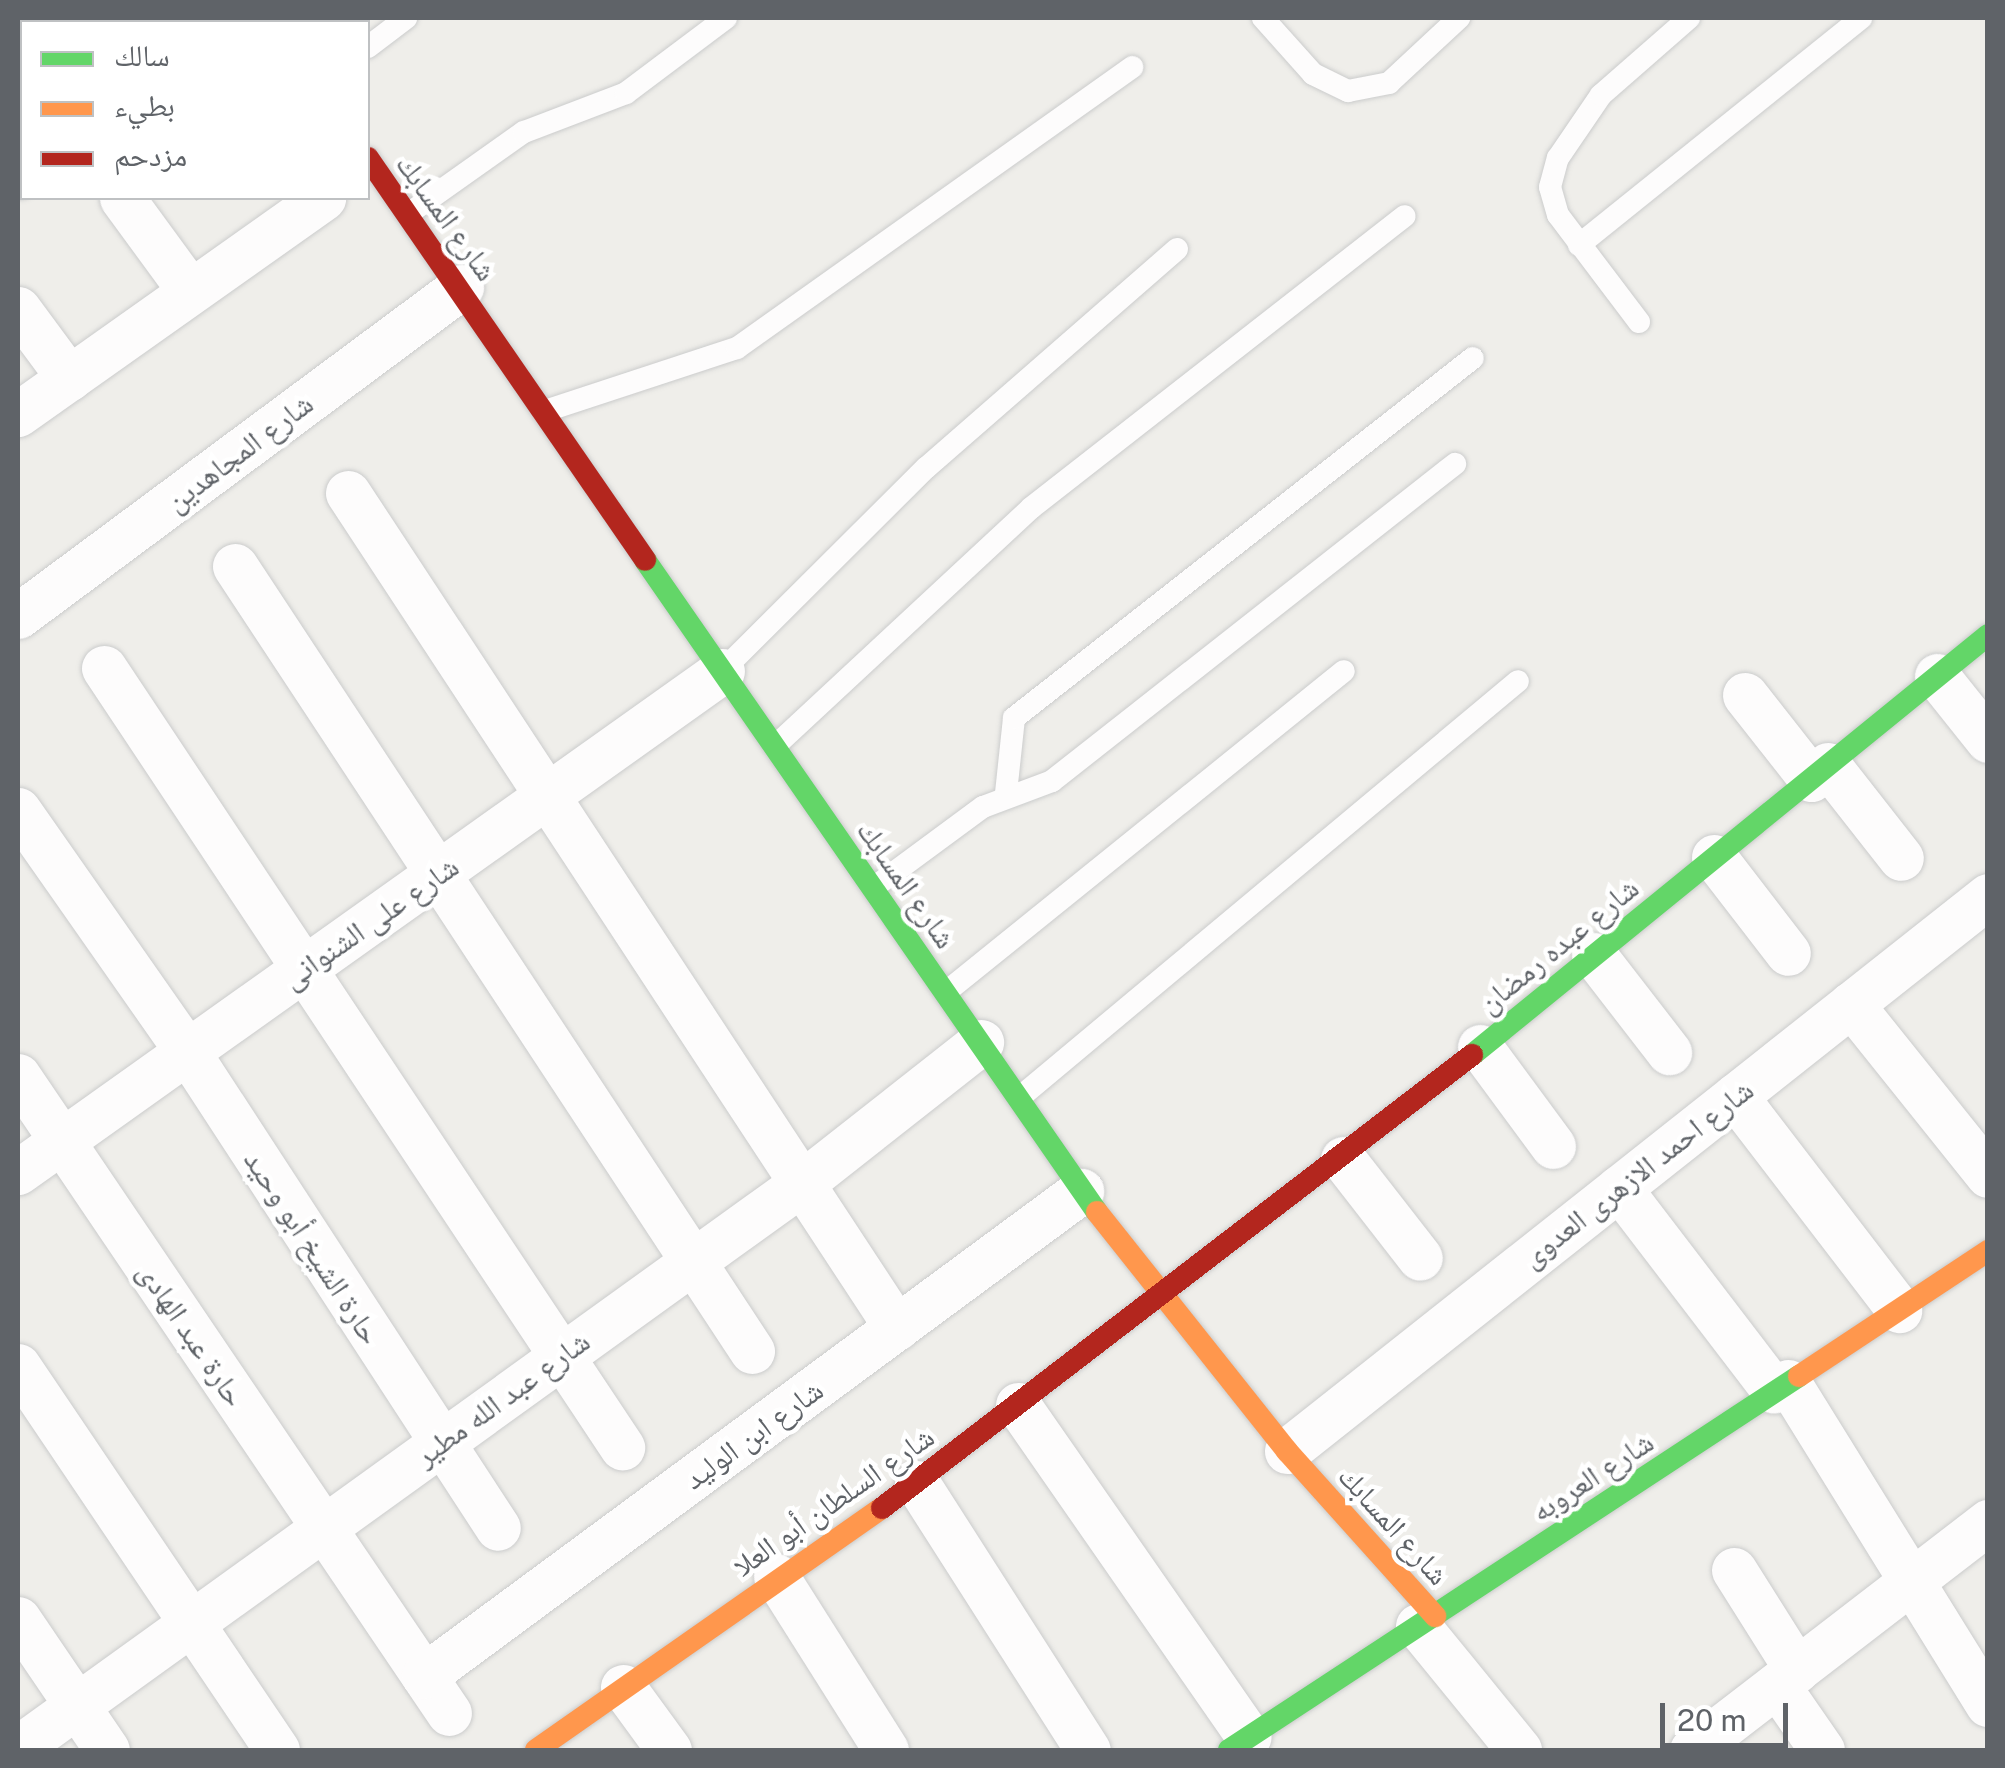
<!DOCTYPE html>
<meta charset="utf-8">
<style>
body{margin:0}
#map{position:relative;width:2005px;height:1768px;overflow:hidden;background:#efeeea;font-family:"Public Sans","Noto Naskh Arabic",sans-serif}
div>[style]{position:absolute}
.roads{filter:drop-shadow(0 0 2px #cbcccc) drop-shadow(0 0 2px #cbcccc)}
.lane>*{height:22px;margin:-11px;padding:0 11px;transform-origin:11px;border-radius:11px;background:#fdfcfc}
.street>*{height:45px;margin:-22.5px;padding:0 22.5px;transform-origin:22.5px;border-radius:22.5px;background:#fdfcfc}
.fast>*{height:22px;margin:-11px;padding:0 11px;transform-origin:11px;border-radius:11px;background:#63d668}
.slow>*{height:22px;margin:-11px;padding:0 11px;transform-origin:11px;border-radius:11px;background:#ff974d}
.jam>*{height:22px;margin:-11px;padding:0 11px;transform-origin:11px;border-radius:11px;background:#b3261e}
span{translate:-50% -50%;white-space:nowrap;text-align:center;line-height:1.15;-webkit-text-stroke:9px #fff;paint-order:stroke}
.street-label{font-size:30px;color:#5f6368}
.frame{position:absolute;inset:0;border:20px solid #5f6368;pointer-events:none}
.legend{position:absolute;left:20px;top:20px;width:350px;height:180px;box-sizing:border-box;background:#fff;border:2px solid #bfc1c3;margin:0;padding:12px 18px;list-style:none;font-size:30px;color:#5f6368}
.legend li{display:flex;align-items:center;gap:20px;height:50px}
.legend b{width:50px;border:2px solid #bfc1c3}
.scale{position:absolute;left:1660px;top:1703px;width:128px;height:45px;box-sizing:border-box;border:5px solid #5f6368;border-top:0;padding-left:12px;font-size:30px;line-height:35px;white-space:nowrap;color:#5f6368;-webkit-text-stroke:8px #fff;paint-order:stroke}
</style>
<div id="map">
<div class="roads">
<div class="lane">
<i style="left:1263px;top:18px;width:75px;rotate:48.2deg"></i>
<i style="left:1313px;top:74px;width:39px;rotate:26deg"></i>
<i style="left:1348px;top:91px;width:42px;rotate:-11deg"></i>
<i style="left:1389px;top:83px;width:96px;rotate:-42.9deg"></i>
<i style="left:368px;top:47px;width:48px;rotate:-37.3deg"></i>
<i style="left:408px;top:214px;width:142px;rotate:-35.3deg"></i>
<i style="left:524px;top:132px;width:109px;rotate:-20.9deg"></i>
<i style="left:626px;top:93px;width:125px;rotate:-36.9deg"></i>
<i style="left:1579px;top:245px;width:362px;rotate:-38.8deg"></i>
<i style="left:1639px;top:322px;width:134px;rotate:-127.1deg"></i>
<i style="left:1558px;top:215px;width:29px;rotate:-106deg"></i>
<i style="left:1550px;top:187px;width:30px;rotate:-75deg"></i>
<i style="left:1558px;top:158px;width:76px;rotate:-55.7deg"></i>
<i style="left:1601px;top:95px;width:117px;rotate:-41.2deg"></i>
<i style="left:545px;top:411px;width:202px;rotate:-18.2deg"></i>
<i style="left:737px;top:348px;width:485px;rotate:-35.4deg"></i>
<i style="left:722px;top:671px;width:288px;rotate:-44.9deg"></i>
<i style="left:926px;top:468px;width:333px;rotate:-41.1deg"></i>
<i style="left:775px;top:746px;width:350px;rotate:-42.9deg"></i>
<i style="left:1031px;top:508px;width:474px;rotate:-38deg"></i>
<i style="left:1006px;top:793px;width:75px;rotate:-83.9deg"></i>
<i style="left:1014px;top:718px;width:583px;rotate:-38.11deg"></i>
<i style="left:873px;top:888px;width:137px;rotate:-36.4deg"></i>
<i style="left:983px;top:807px;width:74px;rotate:-20.6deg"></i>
<i style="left:1052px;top:781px;width:513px;rotate:-38.19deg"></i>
<i style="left:946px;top:992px;width:511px;rotate:-38.89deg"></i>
<i style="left:1019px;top:1098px;width:650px;rotate:-39.88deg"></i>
</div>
<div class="street">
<i style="left:18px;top:51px;width:8px;rotate:60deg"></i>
<i style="left:18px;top:176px;width:5px;rotate:-37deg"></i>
<i style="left:122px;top:198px;width:115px;rotate:53.8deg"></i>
<i style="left:18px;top:309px;width:86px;rotate:53.5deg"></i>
<i style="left:18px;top:414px;width:374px;rotate:-35.3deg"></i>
<i style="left:348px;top:493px;width:999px;rotate:56.68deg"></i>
<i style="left:235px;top:566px;width:940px;rotate:56.63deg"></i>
<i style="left:18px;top:616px;width:552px;rotate:-36.6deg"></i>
<i style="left:104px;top:668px;width:936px;rotate:56.38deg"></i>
<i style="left:1937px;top:676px;width:82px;rotate:51.4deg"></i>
<i style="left:1745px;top:695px;width:107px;rotate:51.8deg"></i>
<i style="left:1828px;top:765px;width:118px;rotate:51.9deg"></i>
<i style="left:18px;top:810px;width:294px;rotate:55deg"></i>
<i style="left:187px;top:1051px;width:569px;rotate:56.9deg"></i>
<i style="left:1714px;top:857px;width:121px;rotate:52.4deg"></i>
<i style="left:1594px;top:955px;width:123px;rotate:52.3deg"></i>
<i style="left:1851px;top:1004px;width:219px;rotate:51.3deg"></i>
<i style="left:1480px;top:1047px;width:123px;rotate:53.6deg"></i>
<i style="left:18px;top:1076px;width:769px;rotate:55.92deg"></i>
<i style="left:1735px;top:1096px;width:270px;rotate:52.5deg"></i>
<i style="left:1343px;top:1159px;width:125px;rotate:52.1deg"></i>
<i style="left:18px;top:1172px;width:864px;rotate:-35.44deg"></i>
<i style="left:1619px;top:1188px;width:255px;rotate:52.6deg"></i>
<i style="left:18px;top:1366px;width:463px;rotate:56deg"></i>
<i style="left:1788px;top:1382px;width:379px;rotate:58.2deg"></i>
<i style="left:1018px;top:1405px;width:404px;rotate:55.2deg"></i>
<i style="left:1287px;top:1451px;width:894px;rotate:-38.37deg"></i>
<i style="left:917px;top:1483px;width:317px;rotate:57.4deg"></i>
<i style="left:1734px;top:1570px;width:118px;rotate:57.8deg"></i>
<i style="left:776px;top:1576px;width:206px;rotate:57.7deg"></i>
<i style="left:18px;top:1619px;width:158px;rotate:55.8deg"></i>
<i style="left:1418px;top:1626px;width:160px;rotate:50.8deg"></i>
<i style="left:424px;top:1676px;width:817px;rotate:-36.43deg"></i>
<i style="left:1777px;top:1685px;width:79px;rotate:55.3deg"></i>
<i style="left:623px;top:1687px;width:78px;rotate:53.9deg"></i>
<i style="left:18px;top:1748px;width:966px;rotate:-35.78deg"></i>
<i style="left:802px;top:1183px;width:228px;rotate:-38.2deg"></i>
<i style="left:1692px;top:1750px;width:374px;rotate:-37.6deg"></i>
</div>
<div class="fast">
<i style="left:267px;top:18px;width:5px;rotate:53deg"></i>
<i style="left:645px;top:560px;width:793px;rotate:55.27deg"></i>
<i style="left:1472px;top:1055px;width:665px;rotate:-39.14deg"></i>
<i style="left:1229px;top:1750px;width:682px;rotate:-33.27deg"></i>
</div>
<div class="slow">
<i style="left:1097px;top:1212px;width:305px;rotate:51.5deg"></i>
<i style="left:1287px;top:1451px;width:222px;rotate:48.1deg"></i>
<i style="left:1799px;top:1376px;width:227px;rotate:-33.5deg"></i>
<i style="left:536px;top:1750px;width:422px;rotate:-35deg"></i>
</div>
<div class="jam">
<i style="left:368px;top:158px;width:488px;rotate:55.4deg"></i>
<i style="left:882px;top:1508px;width:744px;rotate:-37.52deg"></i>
</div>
</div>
<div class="street-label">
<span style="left:447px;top:217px;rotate:54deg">شارع المسابك</span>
<span style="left:239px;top:452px;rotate:-37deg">شارع المجاهدين</span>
<span style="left:907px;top:884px;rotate:55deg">شارع المسابك</span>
<span style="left:370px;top:922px;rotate:-35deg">شارع على الشنوانى</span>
<span style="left:1558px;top:945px;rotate:-39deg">شارع عبده رمضان</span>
<span style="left:1637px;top:1173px;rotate:-38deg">شارع احمد الازهرى العدوى</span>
<span style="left:313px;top:1247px;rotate:57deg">حارة الشيخ أبو وحيد</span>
<span style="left:192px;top:1334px;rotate:56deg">حارة عبد الهادى</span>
<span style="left:502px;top:1398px;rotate:-36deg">شارع عبد الله مطير</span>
<span style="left:753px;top:1434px;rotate:-36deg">شارع ابن الوليد</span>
<span style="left:1592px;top:1476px;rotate:-33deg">شارع العروبه</span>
<span style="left:833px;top:1501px;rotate:-35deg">شارع السلطان أبو العلا</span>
<span style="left:1394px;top:1525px;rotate:48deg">شارع المسابك</span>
</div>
<div class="frame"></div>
<ul class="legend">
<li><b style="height:12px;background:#63d668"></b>سالك</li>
<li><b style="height:12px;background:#ff974d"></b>بطيء</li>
<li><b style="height:12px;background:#b3261e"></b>مزدحم</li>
</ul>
<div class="scale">20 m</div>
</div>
